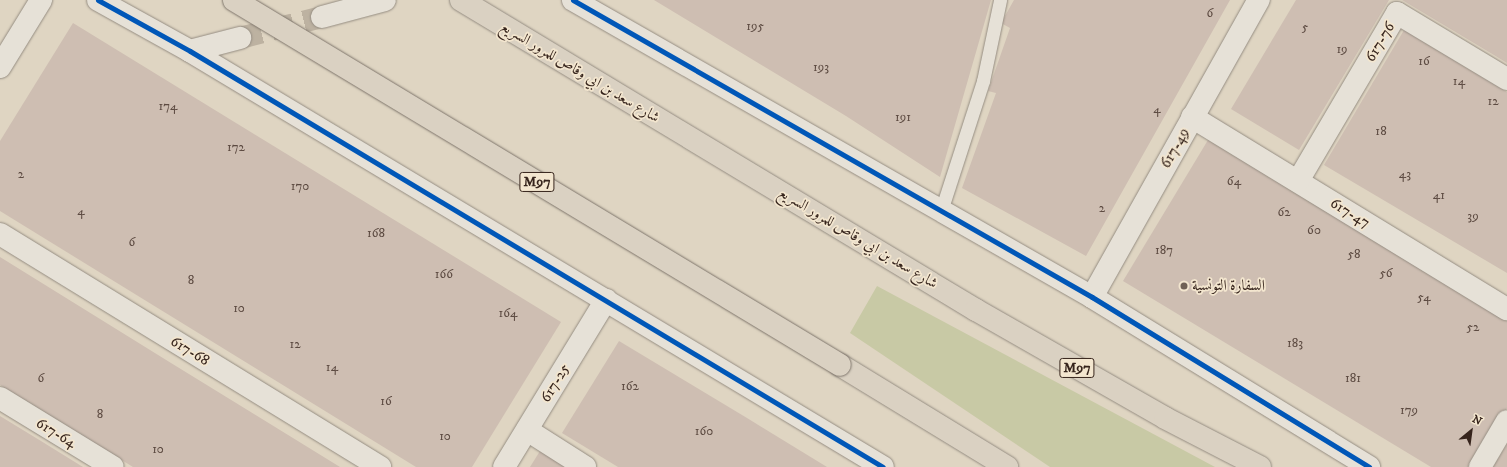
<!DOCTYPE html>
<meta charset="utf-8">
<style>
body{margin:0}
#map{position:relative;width:1507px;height:467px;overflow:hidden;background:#dfd5c2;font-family:"IM FELL DW Pica",Amiri,serif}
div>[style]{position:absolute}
.green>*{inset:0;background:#c8c9a5}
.building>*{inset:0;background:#cebeb2}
.secondary-tunnel>*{height:22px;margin-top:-11px;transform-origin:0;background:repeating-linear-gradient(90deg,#bdb2a1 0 22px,transparent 0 33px)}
.roads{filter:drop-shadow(0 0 1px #958d82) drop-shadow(0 0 1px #958d82)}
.lane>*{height:13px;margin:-6.5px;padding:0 6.5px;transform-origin:6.5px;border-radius:6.5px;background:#e6e1d7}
.street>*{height:22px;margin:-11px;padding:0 11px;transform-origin:11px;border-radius:11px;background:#e6e1d7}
.secondary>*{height:22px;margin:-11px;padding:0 11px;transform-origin:11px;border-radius:11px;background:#e6e1d7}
.highway>*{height:22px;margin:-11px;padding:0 11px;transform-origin:11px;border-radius:11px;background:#dad1c2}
.bridges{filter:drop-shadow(0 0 1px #7e756b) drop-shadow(0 0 1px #7e756b)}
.highway-bridge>*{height:22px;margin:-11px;padding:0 11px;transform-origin:11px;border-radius:11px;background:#dad1c2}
.cycleway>*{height:5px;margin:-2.5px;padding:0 2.5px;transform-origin:2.5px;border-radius:2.5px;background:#0057b8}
.dots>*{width:11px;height:11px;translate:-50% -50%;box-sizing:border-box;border:2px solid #f3e6cf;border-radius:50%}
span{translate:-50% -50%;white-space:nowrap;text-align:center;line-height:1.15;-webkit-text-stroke:3.5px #f3e6cf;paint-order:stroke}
.number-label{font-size:13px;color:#5d4b42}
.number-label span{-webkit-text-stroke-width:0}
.shield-label span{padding:1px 3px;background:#f3e6cf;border:1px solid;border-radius:3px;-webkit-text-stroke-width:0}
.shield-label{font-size:14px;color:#36241c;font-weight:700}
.street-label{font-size:15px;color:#36241c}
.poi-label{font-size:15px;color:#36241c}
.left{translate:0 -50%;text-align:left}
.north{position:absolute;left:1451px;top:411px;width:40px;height:40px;-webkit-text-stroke:3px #f3e6cf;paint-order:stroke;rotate:29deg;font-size:11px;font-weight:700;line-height:16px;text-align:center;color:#36241c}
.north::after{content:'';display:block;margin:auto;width:14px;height:18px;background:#36241c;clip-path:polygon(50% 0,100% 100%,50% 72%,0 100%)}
</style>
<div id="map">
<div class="green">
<i style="clip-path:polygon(877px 286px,1215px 467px,1050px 467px,850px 333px)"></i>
</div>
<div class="building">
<i style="clip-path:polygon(654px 0,991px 0,940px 177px,846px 116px)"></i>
<i style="clip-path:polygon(1014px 0,1230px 0,1086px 256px,962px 188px,996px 93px,988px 91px,1010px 28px,1001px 23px)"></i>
<i style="clip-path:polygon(1296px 0,1389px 0,1299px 150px,1231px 109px)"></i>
<i style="clip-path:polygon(1402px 0,1507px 0,1507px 63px,1494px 55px)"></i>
<i style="clip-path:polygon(73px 23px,561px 322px,472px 467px,416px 467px,0 211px,0 141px)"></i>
<i style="clip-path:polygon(1404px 30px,1507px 92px,1507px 273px,1324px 165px)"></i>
<i style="clip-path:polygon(1208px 140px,1507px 321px,1507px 408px,1471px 467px,1431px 467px,1123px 281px)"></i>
<i style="clip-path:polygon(0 257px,171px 363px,340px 467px,133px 467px,0 385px)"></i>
<i style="clip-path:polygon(619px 341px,747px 418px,827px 467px,618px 467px,562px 433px)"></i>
<i style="clip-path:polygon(0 416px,41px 441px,83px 467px,0 467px)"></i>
<i style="clip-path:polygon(1507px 444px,1507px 467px,1493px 467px)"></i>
<i style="clip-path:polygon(540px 451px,566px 467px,530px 467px)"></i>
</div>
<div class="secondary-tunnel">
<i style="left:240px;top:38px;width:85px;rotate:-14.4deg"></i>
</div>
<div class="roads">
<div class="lane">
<i style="left:941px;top:211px;width:137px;rotate:-72.1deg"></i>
<i style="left:983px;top:81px;width:83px;rotate:-78.1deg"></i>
</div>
<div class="street">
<i style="left:1192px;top:117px;width:369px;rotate:31.4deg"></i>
<i style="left:1298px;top:181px;width:195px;rotate:-59.5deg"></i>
<i style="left:1397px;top:13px;width:128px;rotate:31deg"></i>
<i style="left:0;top:234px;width:446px;rotate:31.5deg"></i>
<i style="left:1092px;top:297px;width:341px;rotate:-60.7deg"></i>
<i style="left:0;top:398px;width:132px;rotate:31.4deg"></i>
<i style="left:527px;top:430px;width:69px;rotate:32.5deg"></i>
<i style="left:504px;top:467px;width:196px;rotate:-58.6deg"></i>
<i style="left:1480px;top:467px;width:53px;rotate:-59.6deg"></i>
</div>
<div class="secondary">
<i style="left:98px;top:0;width:105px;rotate:29deg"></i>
<i style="left:190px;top:51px;width:808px;rotate:30.98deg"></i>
<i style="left:573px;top:0;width:598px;rotate:29.78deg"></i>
<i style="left:1092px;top:297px;width:325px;rotate:31.5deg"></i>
<i style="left:322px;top:17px;width:65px;rotate:-15.1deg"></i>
<i style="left:190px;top:51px;width:52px;rotate:-14.6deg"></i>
<i style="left:0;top:67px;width:79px;rotate:-58.5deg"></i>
</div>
<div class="highway">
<i style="left:461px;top:0;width:601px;rotate:31.05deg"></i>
<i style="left:976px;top:310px;width:218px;rotate:29.7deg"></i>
<i style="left:1165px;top:418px;width:107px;rotate:27.3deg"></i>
<i style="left:840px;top:365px;width:196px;rotate:31.4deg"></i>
</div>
</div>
<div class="bridges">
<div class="highway-bridge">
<i style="left:234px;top:0;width:707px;rotate:31.06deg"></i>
</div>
</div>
<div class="cycleway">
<i style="left:98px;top:0;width:105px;rotate:29deg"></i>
<i style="left:190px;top:51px;width:808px;rotate:30.98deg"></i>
<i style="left:573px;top:0;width:598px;rotate:29.78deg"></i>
<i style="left:1092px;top:297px;width:325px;rotate:31.5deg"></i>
</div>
<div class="dots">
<i style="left:1184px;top:286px;background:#716256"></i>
</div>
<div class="number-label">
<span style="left:1210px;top:13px">6</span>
<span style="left:755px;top:26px">195</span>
<span style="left:1305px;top:27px">5</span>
<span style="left:1342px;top:49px">19</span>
<span style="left:1424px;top:61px">16</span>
<span style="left:821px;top:67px">193</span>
<span style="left:1459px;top:81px">14</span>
<span style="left:1493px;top:101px">12</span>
<span style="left:168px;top:106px">174</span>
<span style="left:1157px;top:109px">4</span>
<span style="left:903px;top:117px">191</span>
<span style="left:1381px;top:131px">18</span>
<span style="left:236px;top:147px">172</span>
<span style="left:21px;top:174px">2</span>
<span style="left:1405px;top:174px">43</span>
<span style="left:1234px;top:181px">64</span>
<span style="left:300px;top:186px">170</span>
<span style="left:1439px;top:195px">41</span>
<span style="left:1102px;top:208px">2</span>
<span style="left:81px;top:211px">4</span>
<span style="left:1284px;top:212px">62</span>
<span style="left:1473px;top:216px">39</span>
<span style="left:1314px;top:230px">60</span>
<span style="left:376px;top:233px">168</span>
<span style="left:132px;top:242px">6</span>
<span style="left:1164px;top:250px">187</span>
<span style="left:1354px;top:254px">58</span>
<span style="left:1386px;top:273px">56</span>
<span style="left:444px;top:274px">166</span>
<span style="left:191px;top:280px">8</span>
<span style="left:1424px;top:297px">54</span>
<span style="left:239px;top:308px">10</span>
<span style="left:508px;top:313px">164</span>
<span style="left:1473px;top:327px">52</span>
<span style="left:1295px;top:343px">183</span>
<span style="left:295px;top:344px">12</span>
<span style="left:332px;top:367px">14</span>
<span style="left:41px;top:378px">6</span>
<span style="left:1353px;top:378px">181</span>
<span style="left:630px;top:386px">162</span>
<span style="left:386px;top:401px">16</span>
<span style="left:1409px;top:410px">179</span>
<span style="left:100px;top:414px">8</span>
<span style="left:704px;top:431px">160</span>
<span style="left:445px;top:436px">10</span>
<span style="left:158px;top:449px">10</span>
</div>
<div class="shield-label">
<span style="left:537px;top:182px">M97</span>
<span style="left:1077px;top:368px">M97</span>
</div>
<div class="street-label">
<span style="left:1380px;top:42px;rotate:-59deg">617-76</span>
<span style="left:580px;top:72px;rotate:31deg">شارع سعد بن ابي وقاص للمرور السريع</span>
<span style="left:1175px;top:148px;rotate:-61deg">617-49</span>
<span style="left:1350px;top:213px;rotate:31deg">617-47</span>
<span style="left:858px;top:238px;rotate:31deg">شارع سعد بن ابي وقاص للمرور السريع</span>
<span style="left:190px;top:351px;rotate:31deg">617-68</span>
<span style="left:555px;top:383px;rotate:-59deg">617-25</span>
<span style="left:56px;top:433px;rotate:31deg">617-64</span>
</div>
<div class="poi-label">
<span class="left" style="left:1192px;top:286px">السفارة التونسية</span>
</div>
<div class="north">N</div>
</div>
